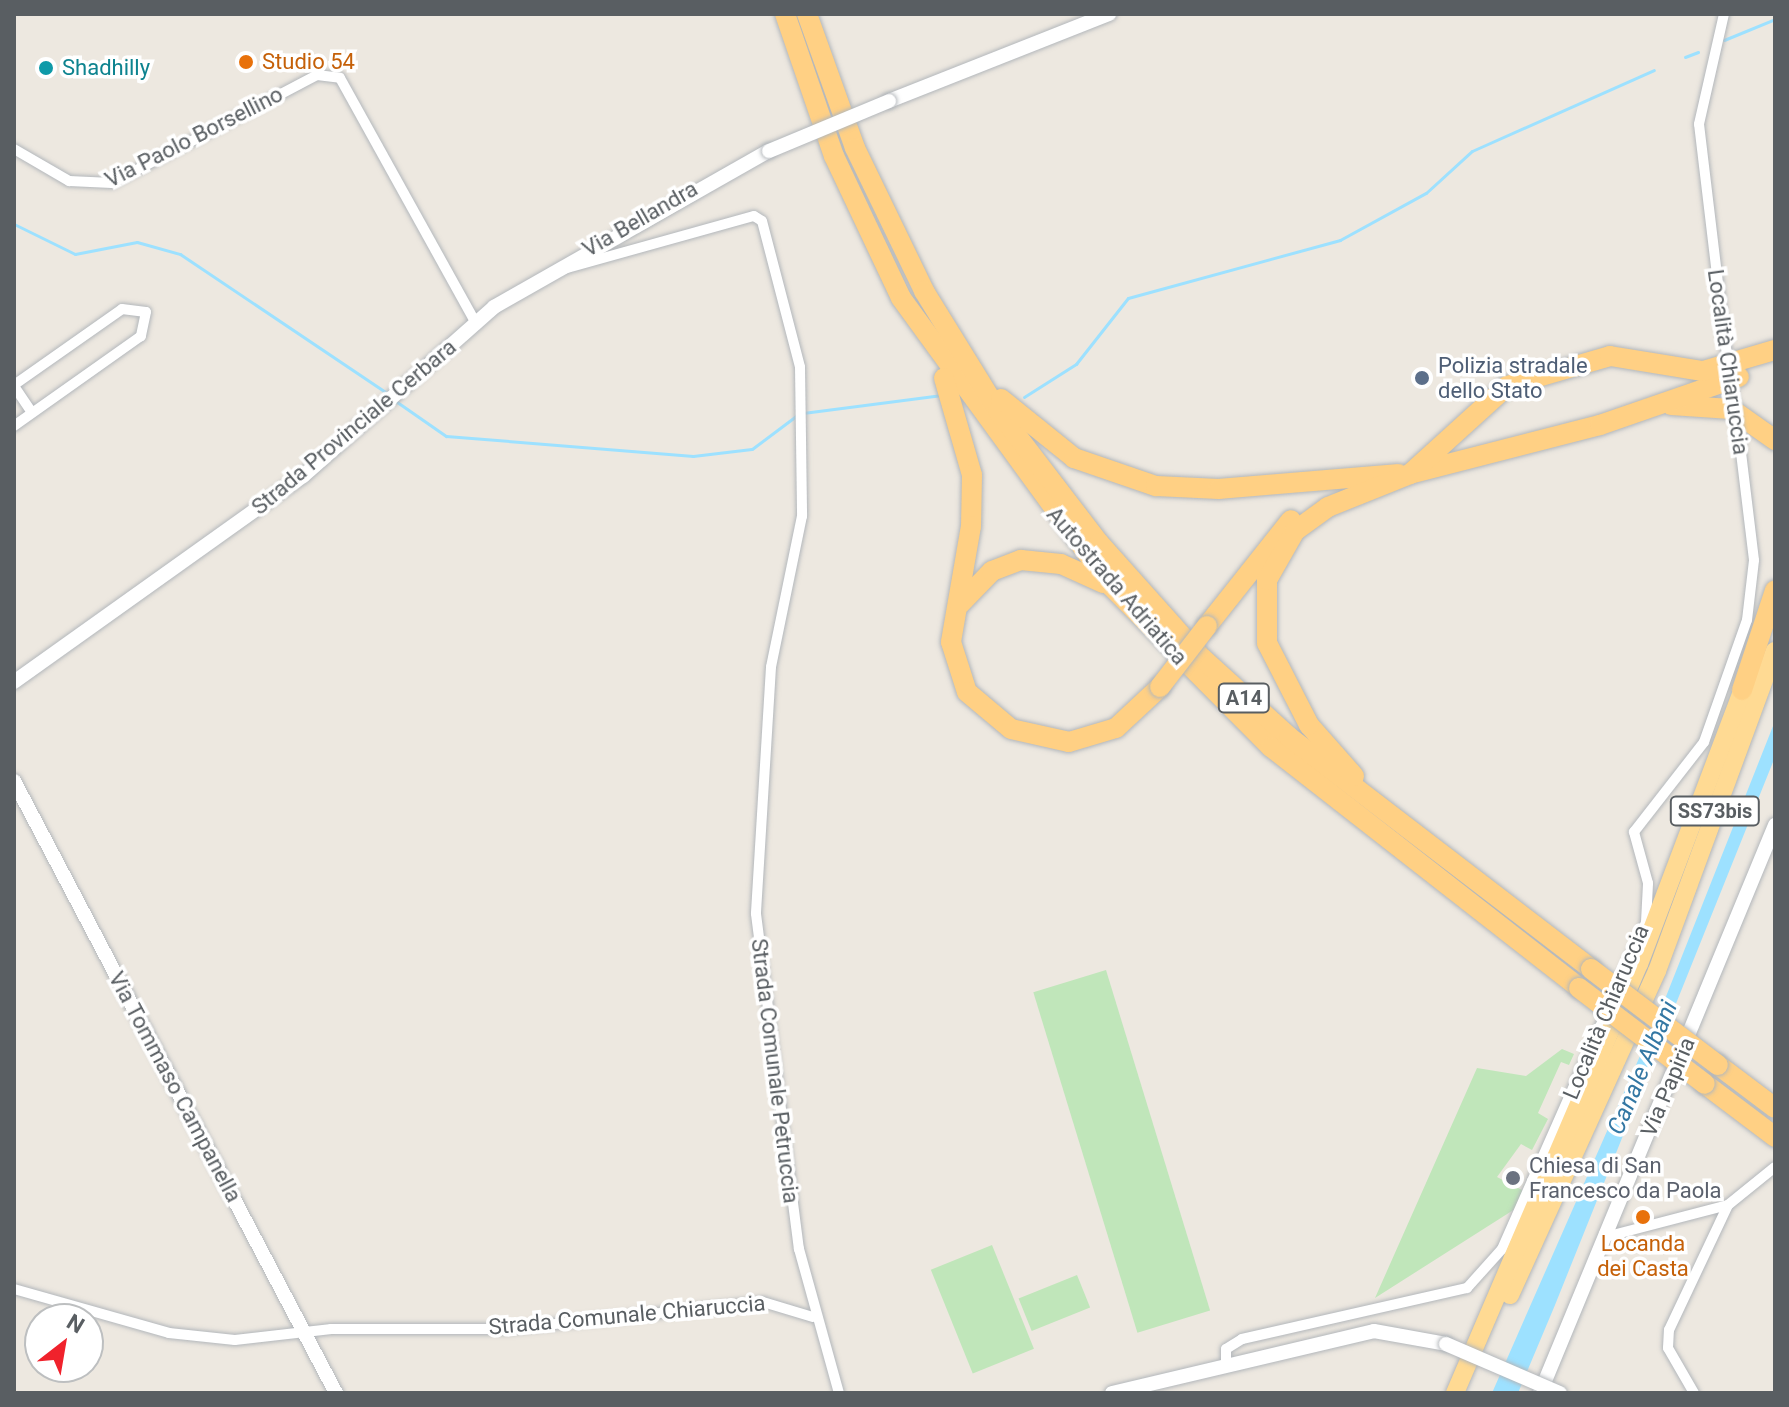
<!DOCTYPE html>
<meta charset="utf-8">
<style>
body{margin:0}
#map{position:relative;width:1789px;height:1407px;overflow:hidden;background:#ede8e0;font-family:Roboto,sans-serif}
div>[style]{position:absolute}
.green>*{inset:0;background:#c0e6ba;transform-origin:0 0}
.water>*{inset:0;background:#9de1ff}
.stream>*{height:3px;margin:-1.5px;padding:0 1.5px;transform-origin:1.5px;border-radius:1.5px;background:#9de1ff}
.roads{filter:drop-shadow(0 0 2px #b3b7bb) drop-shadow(0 0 2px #b3b7bb)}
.minor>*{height:10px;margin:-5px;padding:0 5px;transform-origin:5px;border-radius:5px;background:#fff}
.tertiary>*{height:14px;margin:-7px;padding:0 7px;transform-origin:7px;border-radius:7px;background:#fff}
.secondary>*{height:14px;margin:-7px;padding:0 7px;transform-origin:7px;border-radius:7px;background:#fff}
.trunk>*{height:18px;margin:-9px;padding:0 9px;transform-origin:9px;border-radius:9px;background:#ffda93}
.motorway>*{height:20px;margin:-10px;padding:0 10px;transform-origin:10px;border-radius:10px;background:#ffd084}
.bridges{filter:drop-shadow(0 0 2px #b3b7bb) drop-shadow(0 0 2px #b3b7bb)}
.minor-bridge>*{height:10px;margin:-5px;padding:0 5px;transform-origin:5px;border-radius:5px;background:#fff}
.tertiary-bridge>*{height:14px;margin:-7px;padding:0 7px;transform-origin:7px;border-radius:7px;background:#fff}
.secondary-bridge>*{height:14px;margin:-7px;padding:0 7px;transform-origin:7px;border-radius:7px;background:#fff}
.motorway-bridge>*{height:20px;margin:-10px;padding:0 10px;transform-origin:10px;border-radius:10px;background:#ffd084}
.dots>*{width:22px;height:22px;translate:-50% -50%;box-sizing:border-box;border:4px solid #fff;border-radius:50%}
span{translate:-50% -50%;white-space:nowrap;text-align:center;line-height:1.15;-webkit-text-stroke:7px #fff;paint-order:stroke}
.shield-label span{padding:2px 6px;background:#fff;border:2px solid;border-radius:6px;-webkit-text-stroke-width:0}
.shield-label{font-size:20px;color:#595e62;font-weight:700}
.food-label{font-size:22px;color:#c56008}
.left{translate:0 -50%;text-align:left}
.culture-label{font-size:22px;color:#0d838f}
.street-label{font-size:22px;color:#595e62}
.service-label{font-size:22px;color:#4e5e75}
.worship-label{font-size:22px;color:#5b616d}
.water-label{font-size:24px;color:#3377a3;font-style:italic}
.frame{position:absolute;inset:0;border:16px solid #595e62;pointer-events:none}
.north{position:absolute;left:24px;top:1303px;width:80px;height:80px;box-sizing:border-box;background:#fff;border:2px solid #bdbfc0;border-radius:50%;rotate:31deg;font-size:22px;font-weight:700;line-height:32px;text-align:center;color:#595e62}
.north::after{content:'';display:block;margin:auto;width:28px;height:36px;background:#f0222c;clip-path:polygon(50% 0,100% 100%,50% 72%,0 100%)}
</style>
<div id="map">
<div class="green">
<i style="left:1106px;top:970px;width:356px;height:76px;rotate:73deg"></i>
<i style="clip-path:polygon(1562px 1049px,1574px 1054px,1569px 1065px,1561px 1062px,1538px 1113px,1548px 1119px,1532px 1150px,1521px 1144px,1497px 1177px,1524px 1191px,1515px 1209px,1375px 1298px,1477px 1068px,1526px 1076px)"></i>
<i style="left:992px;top:1245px;width:112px;height:66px;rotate:68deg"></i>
<i style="left:1077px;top:1275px;width:35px;height:63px;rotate:68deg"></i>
</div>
<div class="water">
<i style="clip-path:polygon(1775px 721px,1775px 757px,1555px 1305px,1518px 1393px,1492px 1393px,1665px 999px)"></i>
</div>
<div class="stream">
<i style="left:1724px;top:40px;width:55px;rotate:-22.4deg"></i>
<i style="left:1685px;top:57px;width:14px;rotate:-21deg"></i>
<i style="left:14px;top:224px;width:68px;rotate:26.2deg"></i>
<i style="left:75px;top:254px;width:63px;rotate:-11deg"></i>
<i style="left:137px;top:242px;width:45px;rotate:15.6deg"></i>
<i style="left:180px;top:254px;width:251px;rotate:33.9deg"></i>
<i style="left:1024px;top:397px;width:62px;rotate:-32.4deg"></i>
<i style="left:1076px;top:364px;width:84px;rotate:-51.8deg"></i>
<i style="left:1128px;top:298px;width:220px;rotate:-15.3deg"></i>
<i style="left:1340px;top:240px;width:98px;rotate:-28.7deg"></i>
<i style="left:1426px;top:193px;width:62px;rotate:-42.4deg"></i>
<i style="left:1472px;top:151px;width:199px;rotate:-24deg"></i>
<i style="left:397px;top:402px;width:60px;rotate:34.8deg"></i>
<i style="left:446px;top:436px;width:248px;rotate:4.6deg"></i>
<i style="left:693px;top:456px;width:59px;rotate:-6.8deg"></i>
<i style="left:752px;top:449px;width:55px;rotate:-36.9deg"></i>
<i style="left:803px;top:413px;width:140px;rotate:-7.4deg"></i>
</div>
<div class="roads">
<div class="minor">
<i style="left:1724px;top:14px;width:113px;rotate:102.8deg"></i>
<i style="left:1699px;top:124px;width:211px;rotate:83.2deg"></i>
<i style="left:14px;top:149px;width:64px;rotate:30.2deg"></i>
<i style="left:69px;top:181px;width:43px;rotate:2.7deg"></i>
<i style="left:112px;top:183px;width:232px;rotate:-27.8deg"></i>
<i style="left:317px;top:75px;width:23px;rotate:7deg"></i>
<i style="left:340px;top:78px;width:280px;rotate:61deg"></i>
<i style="left:560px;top:270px;width:201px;rotate:-15.6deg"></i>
<i style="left:754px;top:216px;width:9px;rotate:32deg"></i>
<i style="left:762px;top:221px;width:151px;rotate:75.4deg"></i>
<i style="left:800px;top:367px;width:149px;rotate:89.2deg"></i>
<i style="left:802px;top:516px;width:154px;rotate:101.6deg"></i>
<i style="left:771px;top:667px;width:247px;rotate:93.5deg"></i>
<i style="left:756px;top:914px;width:338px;rotate:82.7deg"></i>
<i style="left:799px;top:1249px;width:149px;rotate:74.5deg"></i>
<i style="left:14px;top:385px;width:132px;rotate:-35.1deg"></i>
<i style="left:122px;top:309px;width:24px;rotate:7deg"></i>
<i style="left:146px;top:312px;width:25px;rotate:102deg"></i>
<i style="left:141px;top:336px;width:156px;rotate:144.7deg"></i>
<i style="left:14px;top:386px;width:32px;rotate:56deg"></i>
<i style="left:1605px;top:1237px;width:127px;rotate:-14.6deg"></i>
<i style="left:1728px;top:1205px;width:60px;rotate:-39deg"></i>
<i style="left:14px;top:1289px;width:161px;rotate:15.8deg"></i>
<i style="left:169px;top:1333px;width:66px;rotate:6.1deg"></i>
<i style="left:235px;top:1340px;width:97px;rotate:-6.5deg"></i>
<i style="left:331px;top:1329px;width:176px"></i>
<i style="left:507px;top:1329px;width:257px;rotate:-6deg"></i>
<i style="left:763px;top:1302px;width:52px;rotate:16.7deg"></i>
<i style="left:1226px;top:1365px;width:16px;rotate:-90deg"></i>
<i style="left:1226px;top:1349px;width:19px;rotate:-32deg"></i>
<i style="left:1242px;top:1339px;width:231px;rotate:-12.8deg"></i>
<i style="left:1467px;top:1288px;width:52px;rotate:-48.1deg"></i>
<i style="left:1502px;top:1249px;width:357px;rotate:-66.2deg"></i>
<i style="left:1646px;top:922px;width:39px;rotate:-87deg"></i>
<i style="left:1648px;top:883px;width:53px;rotate:-105.4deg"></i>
<i style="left:1634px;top:832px;width:114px;rotate:-52.1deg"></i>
<i style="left:1704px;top:742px;width:129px;rotate:-70.6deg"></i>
<i style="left:1747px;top:620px;width:60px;rotate:-83.3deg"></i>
<i style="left:1754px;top:560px;width:117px;rotate:-96.9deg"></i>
<i style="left:1694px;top:1393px;width:52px;rotate:-120deg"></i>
<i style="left:1668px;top:1348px;width:18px;rotate:-87deg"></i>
<i style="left:1669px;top:1330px;width:138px;rotate:-64.7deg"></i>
</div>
<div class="tertiary">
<i style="left:14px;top:781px;width:692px;rotate:62.25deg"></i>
<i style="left:1112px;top:1393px;width:269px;rotate:-13.3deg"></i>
<i style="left:1374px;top:1331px;width:73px;rotate:10.2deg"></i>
<i style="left:1540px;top:1393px;width:615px;rotate:-67.52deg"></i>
</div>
<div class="secondary">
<i style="left:889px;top:101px;width:237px;rotate:-21.6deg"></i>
<i style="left:14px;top:682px;width:355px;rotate:-35.5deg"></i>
<i style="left:303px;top:476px;width:255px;rotate:-41.5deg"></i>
<i style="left:494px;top:307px;width:316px;rotate:-29.6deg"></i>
</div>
<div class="trunk">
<i style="left:1510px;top:1295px;width:356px;rotate:-65.6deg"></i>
<i style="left:1657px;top:971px;width:341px;rotate:-69.8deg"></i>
<i style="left:1455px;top:1393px;width:467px;rotate:-66.8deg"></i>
<i style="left:1639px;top:964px;width:308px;rotate:-69.3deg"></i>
</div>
<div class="motorway">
<i style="left:785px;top:14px;width:150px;rotate:71deg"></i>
<i style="left:834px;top:156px;width:157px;rotate:64.7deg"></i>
<i style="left:901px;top:298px;width:356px;rotate:53.9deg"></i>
<i style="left:1111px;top:586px;width:227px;rotate:45.2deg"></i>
<i style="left:1271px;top:747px;width:391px;rotate:38deg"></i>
<i style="left:807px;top:14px;width:142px;rotate:70.3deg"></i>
<i style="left:855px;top:148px;width:159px;rotate:64.2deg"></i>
<i style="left:924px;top:291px;width:141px;rotate:58.3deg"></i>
<i style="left:998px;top:411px;width:166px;rotate:52.6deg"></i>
<i style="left:1099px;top:543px;width:154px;rotate:48.2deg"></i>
<i style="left:1202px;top:658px;width:118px;rotate:42.2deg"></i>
<i style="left:1289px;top:737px;width:381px;rotate:37.5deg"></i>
<i style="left:944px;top:378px;width:101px;rotate:73.9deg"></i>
<i style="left:972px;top:475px;width:51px;rotate:91.1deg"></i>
<i style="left:971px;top:526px;width:118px;rotate:99.8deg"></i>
<i style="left:951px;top:642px;width:52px;rotate:72.3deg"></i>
<i style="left:967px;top:692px;width:57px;rotate:40.1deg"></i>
<i style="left:1011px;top:729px;width:59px;rotate:12.6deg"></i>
<i style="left:1069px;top:742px;width:49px;rotate:-16.6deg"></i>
<i style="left:1116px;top:728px;width:60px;rotate:-43deg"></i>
<i style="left:1001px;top:399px;width:94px;rotate:38.9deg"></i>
<i style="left:1074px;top:458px;width:87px;rotate:18.9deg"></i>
<i style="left:1156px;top:486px;width:63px;rotate:2.7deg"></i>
<i style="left:1219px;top:489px;width:180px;rotate:-4.8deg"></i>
<i style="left:1671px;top:405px;width:60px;rotate:3.8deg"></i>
<i style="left:1731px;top:409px;width:54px;rotate:35.2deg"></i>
<i style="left:1413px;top:473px;width:193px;rotate:-14.4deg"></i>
<i style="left:1600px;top:425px;width:147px;rotate:-19.1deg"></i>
<i style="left:960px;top:604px;width:46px;rotate:-45.9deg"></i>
<i style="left:992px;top:571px;width:31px;rotate:-21deg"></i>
<i style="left:1021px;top:560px;width:40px;rotate:5.7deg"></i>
<i style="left:1061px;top:564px;width:46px;rotate:24.3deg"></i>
<i style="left:1207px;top:626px;width:135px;rotate:-51.6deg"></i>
<i style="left:1742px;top:690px;width:105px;rotate:-71.7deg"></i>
<i style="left:1354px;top:776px;width:68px;rotate:-131.4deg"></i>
<i style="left:1309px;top:725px;width:92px;rotate:-117.1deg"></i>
<i style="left:1267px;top:643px;width:63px;rotate:-90deg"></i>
<i style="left:1267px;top:580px;width:56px;rotate:-60.3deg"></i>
<i style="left:1295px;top:531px;width:41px;rotate:-36deg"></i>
<i style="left:1328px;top:507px;width:88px;rotate:-21.9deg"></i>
<i style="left:1410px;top:474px;width:131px;rotate:-42.2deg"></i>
<i style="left:1507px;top:386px;width:107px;rotate:-16.2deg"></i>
<i style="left:1610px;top:356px;width:94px;rotate:9.2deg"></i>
<i style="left:1703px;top:371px;width:75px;rotate:-16.3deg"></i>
<i style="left:1718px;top:1065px;width:71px;rotate:37deg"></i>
<i style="left:1705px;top:1084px;width:88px;rotate:37.1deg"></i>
</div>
</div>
<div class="bridges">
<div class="minor-bridge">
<i style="left:1724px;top:334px;width:111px;rotate:81.7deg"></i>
</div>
<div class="tertiary-bridge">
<i style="left:1446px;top:1344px;width:124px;rotate:23.3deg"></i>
</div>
<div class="secondary-bridge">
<i style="left:769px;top:151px;width:130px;rotate:-22.6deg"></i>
</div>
<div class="motorway-bridge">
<i style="left:1160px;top:687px;width:77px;rotate:-52.4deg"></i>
<i style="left:1591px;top:969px;width:159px;rotate:37.1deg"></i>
<i style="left:1579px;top:988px;width:158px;rotate:37.3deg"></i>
</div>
</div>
<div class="dots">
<i style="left:246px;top:62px;background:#e8710a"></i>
<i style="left:46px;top:68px;background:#0f9aa8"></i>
<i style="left:1422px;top:378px;background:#5c6f8a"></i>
<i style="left:1513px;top:1178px;background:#6b7280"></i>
<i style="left:1643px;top:1217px;background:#e8710a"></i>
</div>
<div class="shield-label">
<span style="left:1244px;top:698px">A14</span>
<span style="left:1715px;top:811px">SS73bis</span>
</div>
<div class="food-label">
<span class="left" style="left:262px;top:62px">Studio 54</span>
<span style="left:1643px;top:1256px">Locanda<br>dei Casta</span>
</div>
<div class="culture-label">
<span class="left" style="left:62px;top:68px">Shadhilly</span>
</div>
<div class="street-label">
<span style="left:194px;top:137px;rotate:-27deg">Via Paolo Borsellino</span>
<span style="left:640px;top:219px;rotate:-30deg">Via Bellandra</span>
<span style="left:1728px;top:362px;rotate:82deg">Località Chiaruccia</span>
<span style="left:354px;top:427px;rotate:-40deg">Strada Provinciale Cerbara</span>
<span style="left:1117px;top:586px;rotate:49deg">Autostrada Adriatica</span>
<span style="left:1606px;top:1012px;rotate:-67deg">Località Chiaruccia</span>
<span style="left:775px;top:1071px;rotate:83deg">Strada Comunale Petruccia</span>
<span style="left:175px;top:1087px;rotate:62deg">Via Tommaso Campanella</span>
<span style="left:1668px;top:1087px;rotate:-67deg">Via Papiria</span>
<span style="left:627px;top:1315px;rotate:-5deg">Strada Comunale Chiaruccia</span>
</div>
<div class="service-label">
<span class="left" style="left:1438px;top:378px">Polizia stradale<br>dello Stato</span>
</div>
<div class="worship-label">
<span class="left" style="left:1529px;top:1178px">Chiesa di San<br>Francesco da Paola</span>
</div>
<div class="water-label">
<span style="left:1643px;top:1068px;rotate:-67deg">Canale Albani</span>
</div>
<div class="frame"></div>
<div class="north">N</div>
</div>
